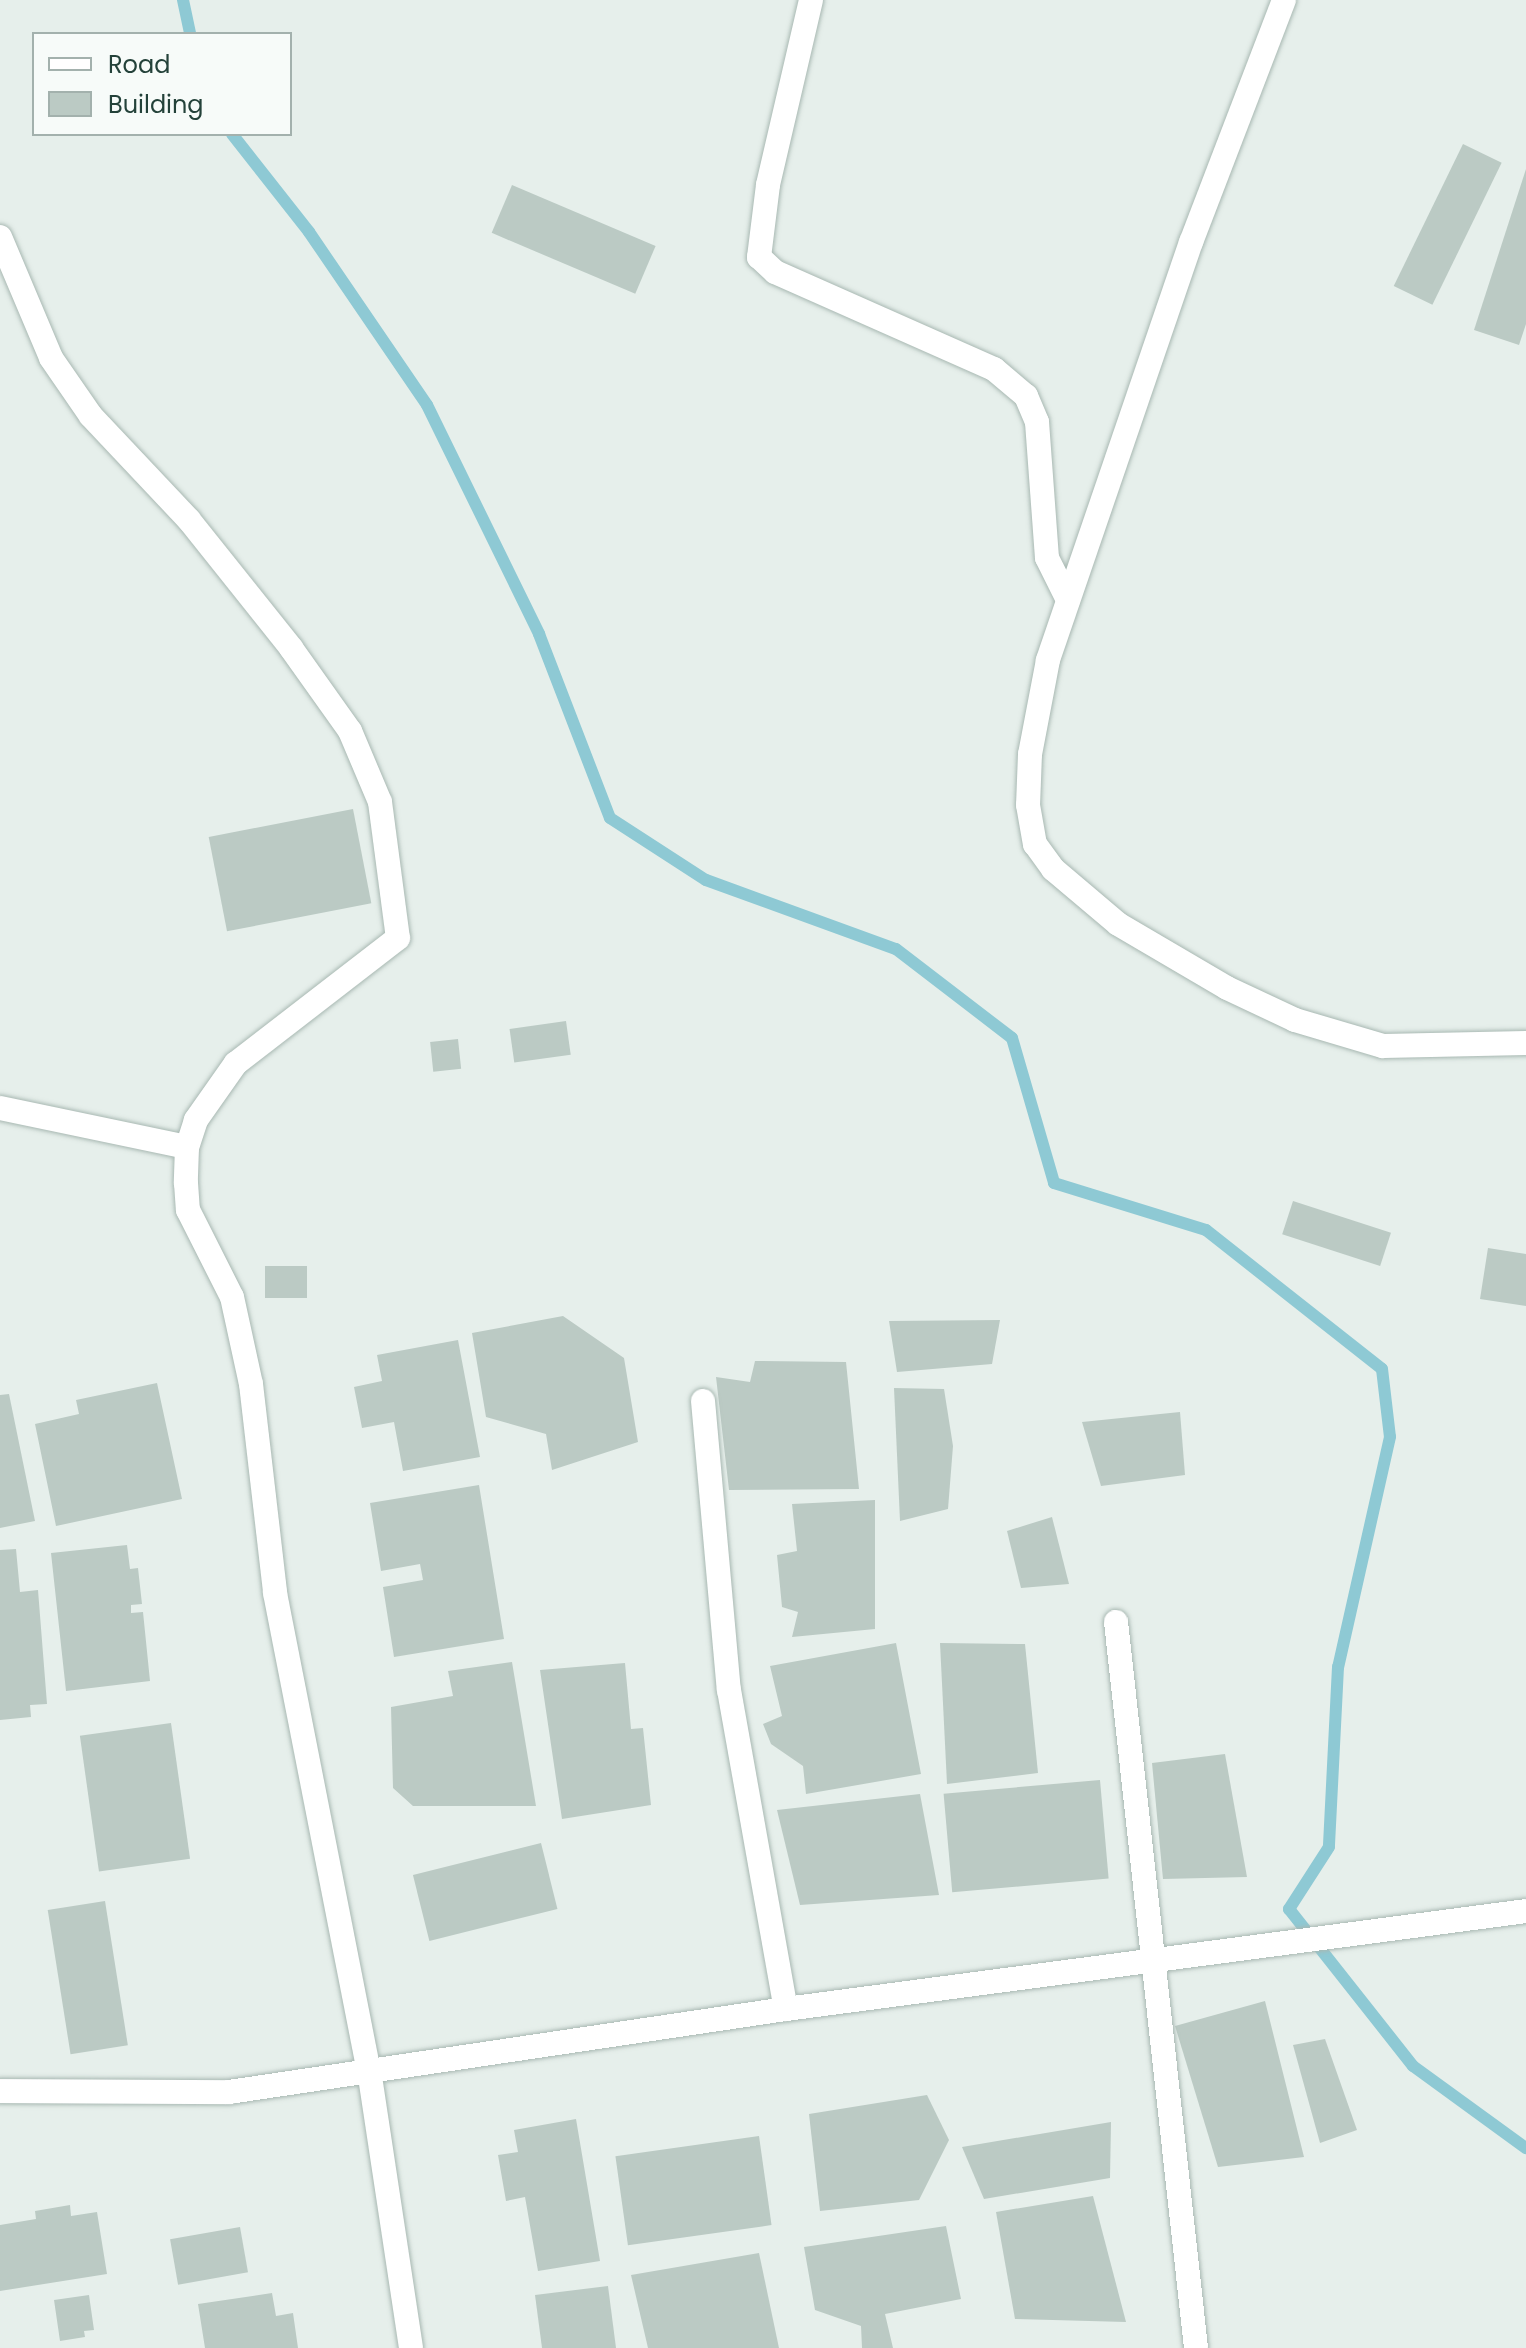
<!DOCTYPE html>
<style>
body{margin:0}
#map{position:relative;width:1526px;height:2348px;overflow:hidden;background:#e6efeb;font-family:Poppins,sans-serif}
div>[style]{position:absolute}
.stream>*{height:12px;margin:-6px;padding:0 6px;transform-origin:6px;border-radius:6px;background:#8ec9d4}
.building>*{inset:0;background:#bbcac4;transform-origin:0 0}
.roads{filter:drop-shadow(0 0 2px #a8b8b2) drop-shadow(0 0 2px #a8b8b2)}
.minor>*{height:24px;margin:-12px;padding:0 12px;transform-origin:12px;border-radius:12px;background:#fff}
span{translate:-50% -50%;white-space:nowrap;text-align:center;line-height:1.15;-webkit-text-stroke:6px #f7fbf9;paint-order:stroke}
.legend{position:absolute;left:32px;top:32px;width:260px;height:104px;box-sizing:border-box;background:#f7fbf9;border:2px solid #a3b1ad;margin:0;padding:10px 14px;list-style:none;font-size:24px;color:#24423a}
.legend li{display:flex;align-items:center;gap:16px;height:40px}
.legend b{width:40px;border:2px solid #a3b1ad}
</style>
<div id="map">
<div class="stream">
<i style="left:183px;top:0;width:35px;rotate:78deg"></i>
<i style="left:232px;top:134px;width:125px;rotate:51.8deg"></i>
<i style="left:309px;top:232px;width:209px;rotate:55.7deg"></i>
<i style="left:427px;top:405px;width:255px;rotate:63.9deg"></i>
<i style="left:539px;top:634px;width:197px;rotate:68.9deg"></i>
<i style="left:610px;top:818px;width:114px;rotate:32.9deg"></i>
<i style="left:706px;top:880px;width:202px;rotate:20deg"></i>
<i style="left:896px;top:949px;width:146px;rotate:37.5deg"></i>
<i style="left:1012px;top:1038px;width:151px;rotate:73.8deg"></i>
<i style="left:1054px;top:1183px;width:159px;rotate:17.2deg"></i>
<i style="left:1206px;top:1230px;width:224px;rotate:38.3deg"></i>
<i style="left:1382px;top:1369px;width:68px;rotate:83.3deg"></i>
<i style="left:1390px;top:1437px;width:236px;rotate:102.7deg"></i>
<i style="left:1338px;top:1667px;width:180px;rotate:92.9deg"></i>
<i style="left:1329px;top:1847px;width:74px;rotate:122.8deg"></i>
<i style="left:1289px;top:1909px;width:200px;rotate:51.7deg"></i>
<i style="left:1413px;top:2066px;width:140px;rotate:36deg"></i>
</div>
<div class="building">
<i style="left:1463px;top:144px;width:43px;height:158px;rotate:26deg"></i>
<i style="clip-path:polygon(1526px 169px,1526px 324px,1519px 345px,1474px 330px)"></i>
<i style="left:512px;top:185px;width:156px;height:52px;rotate:23deg"></i>
<i style="left:353px;top:809px;width:96px;height:147px;rotate:79deg"></i>
<i style="left:566px;top:1021px;width:34px;height:57px;rotate:82deg"></i>
<i style="left:458px;top:1039px;width:30px;height:28px;rotate:84deg"></i>
<i style="left:1293px;top:1201px;width:103px;height:35px;rotate:18deg"></i>
<i style="clip-path:polygon(1488px 1248px,1526px 1254px,1526px 1306px,1480px 1299px)"></i>
<i style="left:307px;top:1266px;width:32px;height:42px;rotate:90deg"></i>
<i style="clip-path:polygon(563px 1316px,624px 1358px,638px 1442px,552px 1470px,546px 1434px,486px 1417px,472px 1333px)"></i>
<i style="clip-path:polygon(1000px 1320px,992px 1364px,897px 1372px,889px 1321px)"></i>
<i style="clip-path:polygon(458px 1340px,480px 1457px,403px 1471px,394px 1422px,362px 1428px,354px 1387px,382px 1381px,377px 1355px)"></i>
<i style="clip-path:polygon(755px 1361px,846px 1362px,859px 1489px,729px 1490px,716px 1377px,750px 1382px)"></i>
<i style="clip-path:polygon(157px 1383px,182px 1499px,56px 1526px,35px 1424px,79px 1414px,76px 1400px)"></i>
<i style="clip-path:polygon(894px 1388px,944px 1389px,953px 1446px,948px 1509px,900px 1521px)"></i>
<i style="clip-path:polygon(9px 1394px,35px 1521px,0 1528px,0 1395px)"></i>
<i style="clip-path:polygon(1180px 1412px,1185px 1475px,1101px 1486px,1082px 1422px)"></i>
<i style="clip-path:polygon(479px 1485px,504px 1639px,394px 1657px,383px 1587px,423px 1580px,420px 1564px,381px 1571px,370px 1503px)"></i>
<i style="clip-path:polygon(875px 1500px,875px 1629px,792px 1637px,798px 1612px,782px 1607px,777px 1555px,797px 1551px,792px 1504px)"></i>
<i style="clip-path:polygon(1052px 1517px,1069px 1584px,1021px 1588px,1007px 1531px)"></i>
<i style="clip-path:polygon(127px 1545px,130px 1569px,138px 1568px,142px 1604px,131px 1605px,131px 1613px,143px 1612px,150px 1681px,66px 1691px,51px 1553px)"></i>
<i style="clip-path:polygon(16px 1549px,20px 1592px,38px 1590px,47px 1704px,30px 1705px,31px 1717px,0 1720px,0 1550px)"></i>
<i style="clip-path:polygon(896px 1643px,921px 1774px,806px 1794px,803px 1766px,771px 1744px,763px 1724px,782px 1716px,770px 1666px)"></i>
<i style="clip-path:polygon(940px 1643px,1025px 1644px,1038px 1773px,947px 1784px)"></i>
<i style="clip-path:polygon(512px 1662px,536px 1806px,413px 1806px,393px 1788px,391px 1707px,453px 1696px,448px 1671px)"></i>
<i style="clip-path:polygon(625px 1663px,631px 1729px,643px 1728px,651px 1805px,562px 1819px,540px 1670px)"></i>
<i style="left:171px;top:1723px;width:137px;height:92px;rotate:82deg"></i>
<i style="clip-path:polygon(1225px 1754px,1247px 1877px,1163px 1879px,1152px 1763px)"></i>
<i style="left:1100px;top:1780px;width:99px;height:157px;rotate:85deg"></i>
<i style="clip-path:polygon(920px 1794px,939px 1895px,800px 1905px,777px 1810px)"></i>
<i style="left:541px;top:1843px;width:68px;height:132px;rotate:76deg"></i>
<i style="left:105px;top:1901px;width:146px;height:58px;rotate:81deg"></i>
<i style="clip-path:polygon(1265px 2001px,1304px 2157px,1218px 2167px,1175px 2026px)"></i>
<i style="clip-path:polygon(1325px 2039px,1357px 2130px,1320px 2143px,1293px 2045px)"></i>
<i style="clip-path:polygon(927px 2095px,949px 2140px,919px 2200px,820px 2211px,809px 2114px)"></i>
<i style="clip-path:polygon(576px 2119px,600px 2261px,538px 2271px,525px 2197px,506px 2201px,498px 2155px,518px 2152px,514px 2130px)"></i>
<i style="clip-path:polygon(1111px 2122px,1110px 2178px,984px 2199px,962px 2147px)"></i>
<i style="left:759px;top:2136px;width:90px;height:145px;rotate:82deg"></i>
<i style="clip-path:polygon(1093px 2196px,1126px 2322px,1015px 2319px,996px 2212px)"></i>
<i style="clip-path:polygon(70px 2205px,71px 2216px,97px 2212px,107px 2274px,0 2291px,0 2225px,36px 2219px,35px 2211px)"></i>
<i style="clip-path:polygon(946px 2226px,961px 2299px,885px 2314px,893px 2348px,862px 2348px,861px 2326px,815px 2310px,804px 2247px)"></i>
<i style="left:240px;top:2227px;width:46px;height:71px;rotate:80deg"></i>
<i style="clip-path:polygon(759px 2253px,779px 2348px,648px 2348px,631px 2275px)"></i>
<i style="clip-path:polygon(608px 2286px,616px 2348px,542px 2348px,535px 2295px)"></i>
<i style="clip-path:polygon(272px 2293px,276px 2316px,293px 2313px,298px 2348px,205px 2348px,198px 2304px)"></i>
<i style="clip-path:polygon(89px 2295px,94px 2330px,84px 2331px,85px 2337px,60px 2341px,54px 2300px)"></i>
</div>
<div class="roads">
<div class="minor">
<i style="left:811px;top:0;width:190px;rotate:103.1deg"></i>
<i style="left:768px;top:185px;width:73px;rotate:97.1deg"></i>
<i style="left:759px;top:257px;width:22px;rotate:43deg"></i>
<i style="left:775px;top:272px;width:240px;rotate:23.9deg"></i>
<i style="left:994px;top:369px;width:42px;rotate:40.2deg"></i>
<i style="left:1026px;top:396px;width:28px;rotate:67deg"></i>
<i style="left:1037px;top:422px;width:136px;rotate:85.8deg"></i>
<i style="left:1047px;top:558px;width:47px;rotate:63.4deg"></i>
<i style="left:1284px;top:0;width:259px;rotate:111deg"></i>
<i style="left:1191px;top:242px;width:442px;rotate:108.9deg"></i>
<i style="left:1048px;top:660px;width:96px;rotate:100.8deg"></i>
<i style="left:1030px;top:754px;width:51px;rotate:92.2deg"></i>
<i style="left:1028px;top:805px;width:40px;rotate:80deg"></i>
<i style="left:1035px;top:844px;width:31px;rotate:54deg"></i>
<i style="left:1053px;top:869px;width:85px;rotate:40.2deg"></i>
<i style="left:1118px;top:924px;width:126px;rotate:30.4deg"></i>
<i style="left:1227px;top:988px;width:75px;rotate:25.2deg"></i>
<i style="left:1295px;top:1020px;width:92px;rotate:16.5deg"></i>
<i style="left:1383px;top:1046px;width:143px;rotate:-1.2deg"></i>
<i style="left:0;top:237px;width:131px;rotate:67.1deg"></i>
<i style="left:51px;top:358px;width:70px;rotate:55.4deg"></i>
<i style="left:91px;top:416px;width:143px;rotate:46.7deg"></i>
<i style="left:189px;top:520px;width:164px;rotate:51.4deg"></i>
<i style="left:291px;top:648px;width:102px;rotate:54.6deg"></i>
<i style="left:350px;top:731px;width:77px;rotate:67.1deg"></i>
<i style="left:380px;top:802px;width:137px;rotate:82.5deg"></i>
<i style="left:398px;top:938px;width:205px;rotate:142.3deg"></i>
<i style="left:236px;top:1063px;width:70px;rotate:125.1deg"></i>
<i style="left:196px;top:1120px;width:28px;rotate:108deg"></i>
<i style="left:187px;top:1147px;width:36px;rotate:92deg"></i>
<i style="left:186px;top:1183px;width:27px;rotate:86deg"></i>
<i style="left:188px;top:1210px;width:97px;rotate:63.2deg"></i>
<i style="left:232px;top:1297px;width:89px;rotate:77.7deg"></i>
<i style="left:251px;top:1384px;width:210px;rotate:83.4deg"></i>
<i style="left:275px;top:1593px;width:486px;rotate:78.9deg"></i>
<i style="left:369px;top:2070px;width:281px;rotate:81.4deg"></i>
<i style="left:0;top:1108px;width:191px;rotate:11.8deg"></i>
<i style="left:703px;top:1401px;width:290px;rotate:84.9deg"></i>
<i style="left:729px;top:1690px;width:324px;rotate:79.9deg"></i>
<i style="left:1116px;top:1622px;width:730px;rotate:83.71deg"></i>
<i style="left:0;top:2091px;width:229px;rotate:0.3deg"></i>
<i style="left:229px;top:2092px;width:563px;rotate:-8.48deg"></i>
<i style="left:786px;top:2009px;width:746px;rotate:-7.54deg"></i>
</div>
</div>
<ul class="legend">
<li><b style="height:10px;background:#fff"></b>Road</li>
<li><b style="height:22px;background:#bbcac4"></b>Building</li>
</ul>
</div>
